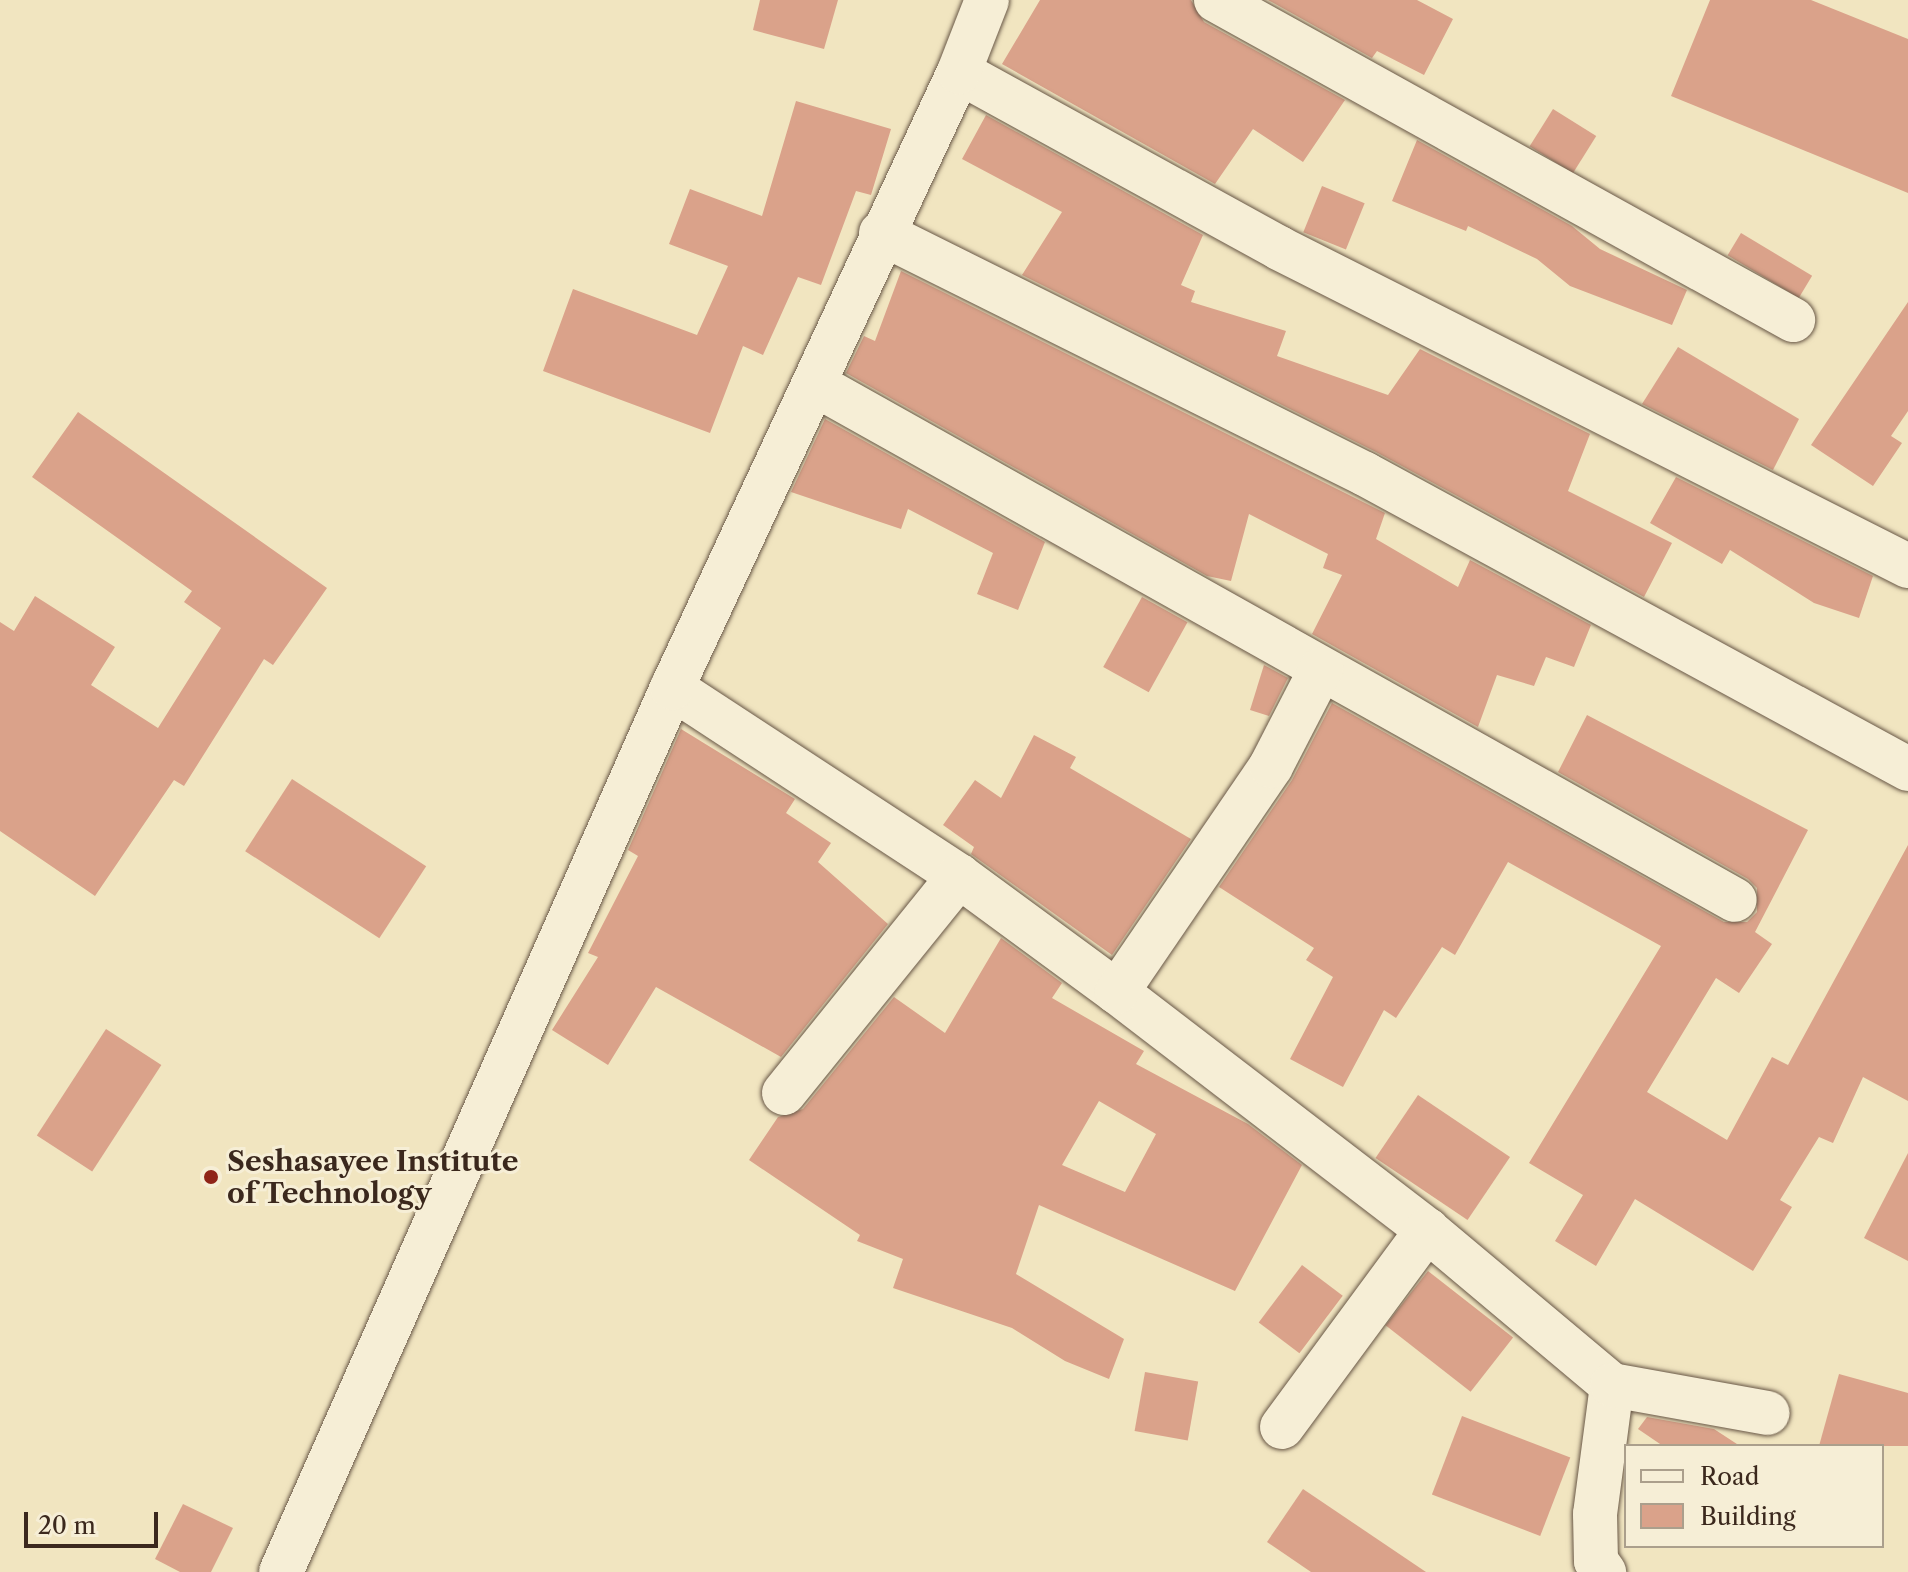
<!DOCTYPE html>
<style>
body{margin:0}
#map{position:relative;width:1908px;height:1572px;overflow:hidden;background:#f1e5c0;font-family:"Libre Caslon Text",serif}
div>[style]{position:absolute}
.building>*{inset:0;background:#daa28a;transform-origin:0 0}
.roads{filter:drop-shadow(0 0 2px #685746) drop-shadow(0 0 2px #685746)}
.minor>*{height:44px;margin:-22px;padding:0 22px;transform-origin:22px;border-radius:22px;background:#f6eed6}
.dots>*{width:22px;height:22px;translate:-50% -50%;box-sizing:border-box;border:4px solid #f6eed6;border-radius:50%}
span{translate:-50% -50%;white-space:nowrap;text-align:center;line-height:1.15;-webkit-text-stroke:6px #f6eed6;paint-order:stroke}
.poi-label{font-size:28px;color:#3b281d;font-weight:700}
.left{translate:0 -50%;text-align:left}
.legend{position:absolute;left:1624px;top:1444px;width:260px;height:104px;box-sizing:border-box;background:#f6eed6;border:2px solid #ab9f8c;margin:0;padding:10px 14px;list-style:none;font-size:24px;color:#3b281d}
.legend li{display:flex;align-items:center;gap:16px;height:40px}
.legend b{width:40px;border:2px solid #ab9f8c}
.scale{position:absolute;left:24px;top:1512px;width:134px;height:36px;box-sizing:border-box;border:4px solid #3b281d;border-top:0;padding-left:10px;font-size:24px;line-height:28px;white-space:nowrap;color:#3b281d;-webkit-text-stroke:6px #f6eed6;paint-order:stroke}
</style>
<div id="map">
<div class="building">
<i style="clip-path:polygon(760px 0,838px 0,824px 49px,753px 30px)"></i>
<i style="clip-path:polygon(1040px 0,1191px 0,1204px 22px,1345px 100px,1303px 162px,1253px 129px,1215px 184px,1002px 64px)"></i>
<i style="clip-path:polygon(1268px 0,1417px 0,1453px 19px,1424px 75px,1377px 51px,1372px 58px)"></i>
<i style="clip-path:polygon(1710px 0,1811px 0,1908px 39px,1908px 193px,1671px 96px)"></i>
<i style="clip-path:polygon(796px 101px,891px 129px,871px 195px,856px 191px,821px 285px,798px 277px,763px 355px,743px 346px,710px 433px,543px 371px,573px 289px,697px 335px,728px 266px,669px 244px,690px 189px,762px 216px)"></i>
<i style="left:1553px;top:109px;width:51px;height:44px;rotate:32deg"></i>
<i style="clip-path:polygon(986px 115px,1203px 235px,1181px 285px,1195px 291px,1191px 302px,1286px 331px,1277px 356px,1388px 395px,1420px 349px,1590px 434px,1568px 491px,1672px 543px,1644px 597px,1376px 452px,1022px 275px,1062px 212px,962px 159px)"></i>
<i style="clip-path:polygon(1417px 140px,1572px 226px,1600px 249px,1687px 290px,1672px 325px,1570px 286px,1537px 259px,1468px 226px,1466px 231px,1392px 201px)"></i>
<i style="left:1322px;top:186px;width:46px;height:50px;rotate:22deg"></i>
<i style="left:1741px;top:233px;width:83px;height:26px;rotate:31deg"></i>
<i style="clip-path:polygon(901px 271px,1385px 513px,1376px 539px,1458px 587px,1470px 560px,1591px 625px,1574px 667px,1546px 657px,1534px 686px,1497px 675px,1478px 727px,1312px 634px,1342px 575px,1323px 568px,1328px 554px,1249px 514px,1231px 581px,1207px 576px,846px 373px,864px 336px,875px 341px)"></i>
<i style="clip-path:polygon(1908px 302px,1908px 411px,1891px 436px,1902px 443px,1873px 486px,1811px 445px)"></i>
<i style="clip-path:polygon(1678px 347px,1799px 419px,1773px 470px,1642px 404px)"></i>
<i style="clip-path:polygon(78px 412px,327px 588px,273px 665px,264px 659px,184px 786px,174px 780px,95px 896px,0 831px,0 622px,14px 631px,35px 596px,115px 647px,91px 685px,158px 728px,221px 628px,184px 602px,192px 591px,32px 477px)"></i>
<i style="clip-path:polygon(825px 419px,1045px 542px,1018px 610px,977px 594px,993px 553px,908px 509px,901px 529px,791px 492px)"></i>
<i style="clip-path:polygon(1676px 477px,1873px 576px,1859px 618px,1814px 603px,1730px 550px,1722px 564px,1650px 523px)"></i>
<i style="left:1142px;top:597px;width:52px;height:80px;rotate:29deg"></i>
<i style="clip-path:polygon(1264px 665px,1288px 678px,1269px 716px,1250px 710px)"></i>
<i style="clip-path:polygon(1332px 703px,1724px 922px,1747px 922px,1757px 912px,1757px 888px,1748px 879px,1558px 772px,1587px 715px,1808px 830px,1755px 932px,1772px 944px,1739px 993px,1716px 978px,1647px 1092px,1727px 1140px,1772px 1057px,1788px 1065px,1908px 845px,1908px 1101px,1863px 1077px,1833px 1143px,1819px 1137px,1780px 1200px,1792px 1207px,1753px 1271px,1635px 1199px,1596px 1266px,1555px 1241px,1583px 1195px,1529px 1163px,1661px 946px,1508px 862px,1455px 955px,1442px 947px,1396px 1018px,1384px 1010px,1343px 1087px,1290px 1059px,1333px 977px,1306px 960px,1314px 948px,1219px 887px,1292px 780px)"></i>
<i style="clip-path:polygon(681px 729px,795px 799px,786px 813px,831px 843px,818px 862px,888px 924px,781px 1057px,656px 987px,608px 1065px,552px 1030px,598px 957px,588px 953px,638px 856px,628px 850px)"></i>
<i style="clip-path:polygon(1034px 735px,1076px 757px,1070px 768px,1191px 839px,1112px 955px,971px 854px,974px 847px,943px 825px,975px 780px,1001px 798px)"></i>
<i style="left:292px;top:779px;width:160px;height:86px;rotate:33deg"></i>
<i style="clip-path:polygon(evenodd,1001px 938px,1062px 983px,1052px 998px,1144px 1051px,1136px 1064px,1248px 1124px,1302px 1165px,1235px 1291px,1039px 1205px,1016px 1274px,1124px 1339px,1109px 1379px,1065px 1361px,1012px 1328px,893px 1288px,903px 1259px,857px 1241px,860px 1235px,749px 1160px,778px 1117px,803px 1109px,894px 997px,945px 1033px,1001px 938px,1099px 1101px,1156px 1134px,1125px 1192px,1062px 1165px,1099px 1101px)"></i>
<i style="left:106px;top:1029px;width:66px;height:127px;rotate:33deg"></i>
<i style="left:1418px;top:1095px;width:111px;height:76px;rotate:34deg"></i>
<i style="clip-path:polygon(1908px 1153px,1908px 1261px,1864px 1238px)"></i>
<i style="left:1302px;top:1265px;width:51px;height:72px;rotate:37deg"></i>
<i style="left:1428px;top:1271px;width:108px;height:69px;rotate:38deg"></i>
<i style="left:1145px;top:1372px;width:54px;height:60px;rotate:10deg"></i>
<i style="clip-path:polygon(1839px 1374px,1908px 1393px,1908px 1446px,1819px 1446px)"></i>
<i style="left:1462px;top:1416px;width:116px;height:84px;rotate:21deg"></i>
<i style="clip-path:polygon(1647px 1417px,1714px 1429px,1740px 1446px,1663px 1446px,1638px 1429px)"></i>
<i style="clip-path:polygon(1303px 1489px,1426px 1572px,1311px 1572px,1267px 1542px)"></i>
<i style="clip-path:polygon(183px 1504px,233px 1528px,211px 1572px,180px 1572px,155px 1559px)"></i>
</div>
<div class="roads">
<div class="minor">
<i style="left:1216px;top:0;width:660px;rotate:29.01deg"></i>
<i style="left:959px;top:72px;width:365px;rotate:28.8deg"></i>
<i style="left:1279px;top:248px;width:705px;rotate:26.82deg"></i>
<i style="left:881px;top:233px;width:541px;rotate:26.47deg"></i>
<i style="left:1365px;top:474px;width:618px;rotate:28.51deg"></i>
<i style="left:816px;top:385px;width:1053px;rotate:29.27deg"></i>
<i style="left:672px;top:688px;width:343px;rotate:33.2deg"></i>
<i style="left:959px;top:876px;width:196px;rotate:36.3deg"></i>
<i style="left:1117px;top:992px;width:391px;rotate:37.5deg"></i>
<i style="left:1427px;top:1230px;width:241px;rotate:40deg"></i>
<i style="left:1612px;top:1385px;width:130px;rotate:97.5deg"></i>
<i style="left:1595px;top:1514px;width:47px;rotate:88.8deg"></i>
<i style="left:1596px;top:1561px;width:14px;rotate:54deg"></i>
<i style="left:1117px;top:992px;width:273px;rotate:-55.7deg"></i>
<i style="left:1271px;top:766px;width:109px;rotate:-62.7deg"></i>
<i style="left:784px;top:1093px;width:279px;rotate:-51.1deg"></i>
<i style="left:1612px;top:1385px;width:158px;rotate:10.2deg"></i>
<i style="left:1282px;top:1427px;width:245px;rotate:-53.6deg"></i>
<i style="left:281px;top:1572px;width:967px;rotate:-66.14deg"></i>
<i style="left:672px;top:688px;width:680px;rotate:-65.02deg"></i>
<i style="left:959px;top:72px;width:77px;rotate:-68.7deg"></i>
</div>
</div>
<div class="dots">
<i style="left:211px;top:1177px;background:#8f2418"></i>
</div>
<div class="poi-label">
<span class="left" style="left:227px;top:1177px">Seshasayee Institute<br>of Technology</span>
</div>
<ul class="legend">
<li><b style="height:10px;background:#f6eed6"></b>Road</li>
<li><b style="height:22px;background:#daa28a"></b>Building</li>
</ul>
<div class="scale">20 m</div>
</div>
